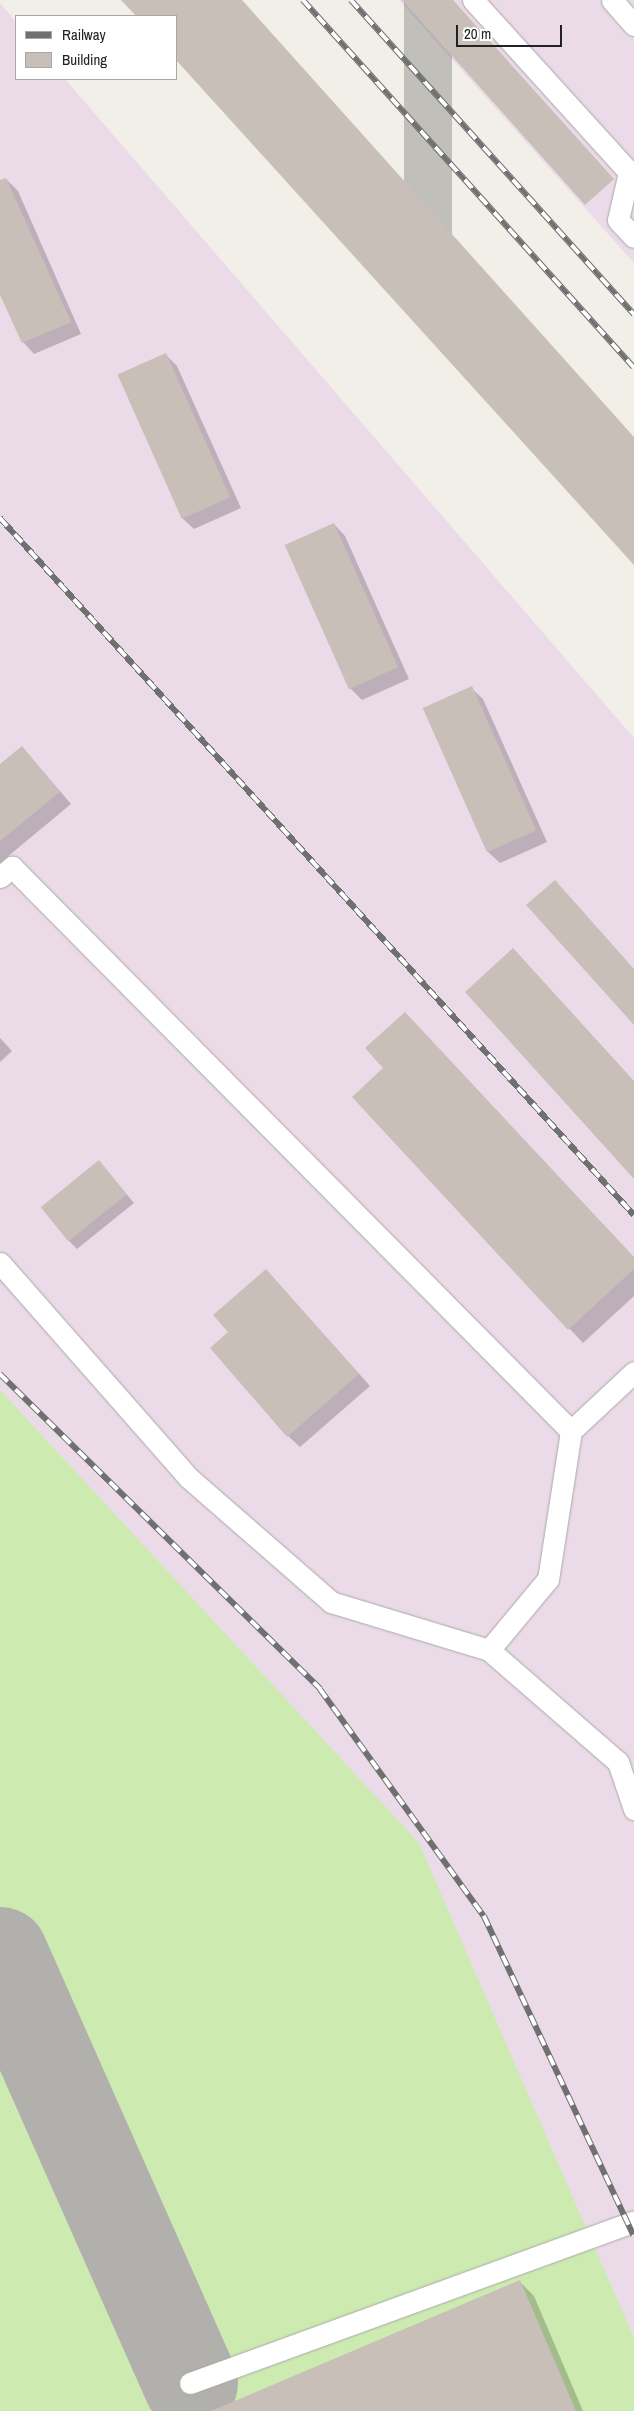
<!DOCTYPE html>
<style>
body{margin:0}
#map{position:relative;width:634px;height:2411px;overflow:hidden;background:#f2efe9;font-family:"Archivo Narrow",sans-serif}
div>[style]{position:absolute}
.industrial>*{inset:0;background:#ebdbe8}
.grass>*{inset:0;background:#cdebb0}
.shadow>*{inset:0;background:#0003;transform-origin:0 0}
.taxiway>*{height:95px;margin:-47.5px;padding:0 47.5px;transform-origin:47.5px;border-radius:47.5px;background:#b1b0ac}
.building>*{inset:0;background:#c7bfb8;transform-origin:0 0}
.roads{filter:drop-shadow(0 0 1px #a9a9a9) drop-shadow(0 0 1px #a9a9a9)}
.lane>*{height:21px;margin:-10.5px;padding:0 10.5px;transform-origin:10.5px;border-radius:10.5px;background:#fff}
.rail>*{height:5.5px;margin-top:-2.75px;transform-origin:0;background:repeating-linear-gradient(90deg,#fff 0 11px,#707070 0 22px);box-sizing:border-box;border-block:1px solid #707070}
span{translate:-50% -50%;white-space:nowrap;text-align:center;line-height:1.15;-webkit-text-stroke:4px #fff;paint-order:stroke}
.legend{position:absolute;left:15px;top:15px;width:162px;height:65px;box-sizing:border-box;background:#fff;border:1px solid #a7a7a7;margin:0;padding:6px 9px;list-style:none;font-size:15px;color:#222}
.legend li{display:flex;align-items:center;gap:10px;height:25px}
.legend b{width:25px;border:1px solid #a7a7a7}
.scale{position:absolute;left:456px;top:25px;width:106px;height:22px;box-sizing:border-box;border:2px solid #222;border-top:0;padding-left:6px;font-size:15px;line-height:18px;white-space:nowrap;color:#222;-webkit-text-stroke:4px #fff;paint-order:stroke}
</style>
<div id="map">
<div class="industrial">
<i style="clip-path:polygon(399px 0,634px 0,634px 263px)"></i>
<i style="clip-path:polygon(0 3px,16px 22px,16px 79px,65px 79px,634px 738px,634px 2411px,0 2411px)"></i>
</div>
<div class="grass">
<i style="clip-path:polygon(0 1390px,419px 1843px,634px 2338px,634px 2411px,0 2411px)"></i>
</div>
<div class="shadow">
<i style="left:404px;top:0;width:48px;height:279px"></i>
<i style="clip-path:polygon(6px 179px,18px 191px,81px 334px,34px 354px,23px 342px,0 292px,0 182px)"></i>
<i style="clip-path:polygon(165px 354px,177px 366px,241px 508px,194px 529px,182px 518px,118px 375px)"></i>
<i style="clip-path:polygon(334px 524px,345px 536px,409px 679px,362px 700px,350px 688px)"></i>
<i style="clip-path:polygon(471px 688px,483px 699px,547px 842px,500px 863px,488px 852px,424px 709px)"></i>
<i style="clip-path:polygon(22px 747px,71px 804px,0 863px,0 765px)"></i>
<i style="clip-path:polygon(0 1038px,12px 1051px,0 1062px)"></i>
<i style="clip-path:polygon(353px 1097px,634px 1258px,634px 1296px,583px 1343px)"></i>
<i style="clip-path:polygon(99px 1162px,134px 1203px,77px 1249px,69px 1241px)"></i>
<i style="clip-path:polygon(277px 1282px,370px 1386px,300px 1447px,288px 1436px,230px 1332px)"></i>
<i style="clip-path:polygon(520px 2282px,534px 2296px,583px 2411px,215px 2411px)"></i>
</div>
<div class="taxiway">
<i style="left:0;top:1954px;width:469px;rotate:66.1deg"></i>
</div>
<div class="building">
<i style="clip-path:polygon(121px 0,242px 0,634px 437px,634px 565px,176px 60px,176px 16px,136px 16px)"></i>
<i style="clip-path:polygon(402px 0,453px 0,614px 179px,585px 205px)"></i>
<i style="clip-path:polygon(6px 178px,71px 322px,22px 343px,0 295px,0 180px)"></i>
<i style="left:166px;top:353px;width:158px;height:53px;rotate:66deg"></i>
<i style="left:334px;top:523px;width:158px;height:54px;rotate:66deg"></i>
<i style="left:472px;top:686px;width:158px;height:54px;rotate:66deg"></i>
<i style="clip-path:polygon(22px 746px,60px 792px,0 841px,0 764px)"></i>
<i style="clip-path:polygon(555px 880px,634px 969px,634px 1025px,526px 905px)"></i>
<i style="clip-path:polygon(513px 948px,634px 1081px,634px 1179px,465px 992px)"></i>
<i style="clip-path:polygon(405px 1012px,634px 1257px,634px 1269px,568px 1330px,352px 1097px,383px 1068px,365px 1048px)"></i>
<i style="left:99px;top:1160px;width:44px;height:75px;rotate:51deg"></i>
<i style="clip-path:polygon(266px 1269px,359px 1374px,287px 1437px,210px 1348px,228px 1332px,213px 1315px)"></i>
<i style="clip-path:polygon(520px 2280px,576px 2411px,211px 2411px,461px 2305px)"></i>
</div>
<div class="roads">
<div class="lane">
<i style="left:473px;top:0;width:232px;rotate:47.8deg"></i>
<i style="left:629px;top:172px;width:49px;rotate:102.9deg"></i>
<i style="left:618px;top:220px;width:23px;rotate:47deg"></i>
<i style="left:612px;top:0;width:33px;rotate:49deg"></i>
<i style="left:0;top:877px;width:16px;rotate:-40deg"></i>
<i style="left:12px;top:867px;width:794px;rotate:45.26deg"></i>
<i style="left:571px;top:1431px;width:150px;rotate:98.8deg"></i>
<i style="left:548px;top:1579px;width:92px;rotate:129.7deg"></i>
<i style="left:0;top:1263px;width:286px;rotate:48.7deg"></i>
<i style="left:189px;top:1478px;width:189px;rotate:41.1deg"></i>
<i style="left:331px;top:1602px;width:165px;rotate:16.9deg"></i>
<i style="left:489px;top:1650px;width:171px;rotate:41deg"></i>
<i style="left:618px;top:1762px;width:50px;rotate:71.2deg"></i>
<i style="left:571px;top:1431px;width:86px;rotate:-43.1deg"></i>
<i style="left:190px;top:2383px;width:473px;rotate:-20deg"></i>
</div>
</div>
<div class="rail">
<i style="left:303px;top:0;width:494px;rotate:48deg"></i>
<i style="left:351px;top:0;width:423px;rotate:48deg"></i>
<i style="left:0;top:518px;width:942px;rotate:47.71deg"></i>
<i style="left:0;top:1374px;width:449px;rotate:44.5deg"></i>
<i style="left:320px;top:1689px;width:280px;rotate:54.2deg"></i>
<i style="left:484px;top:1916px;width:353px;rotate:64.9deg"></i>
</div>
<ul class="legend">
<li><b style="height:6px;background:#707070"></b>Railway</li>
<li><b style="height:14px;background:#c7bfb8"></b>Building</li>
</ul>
<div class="scale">20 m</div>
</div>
